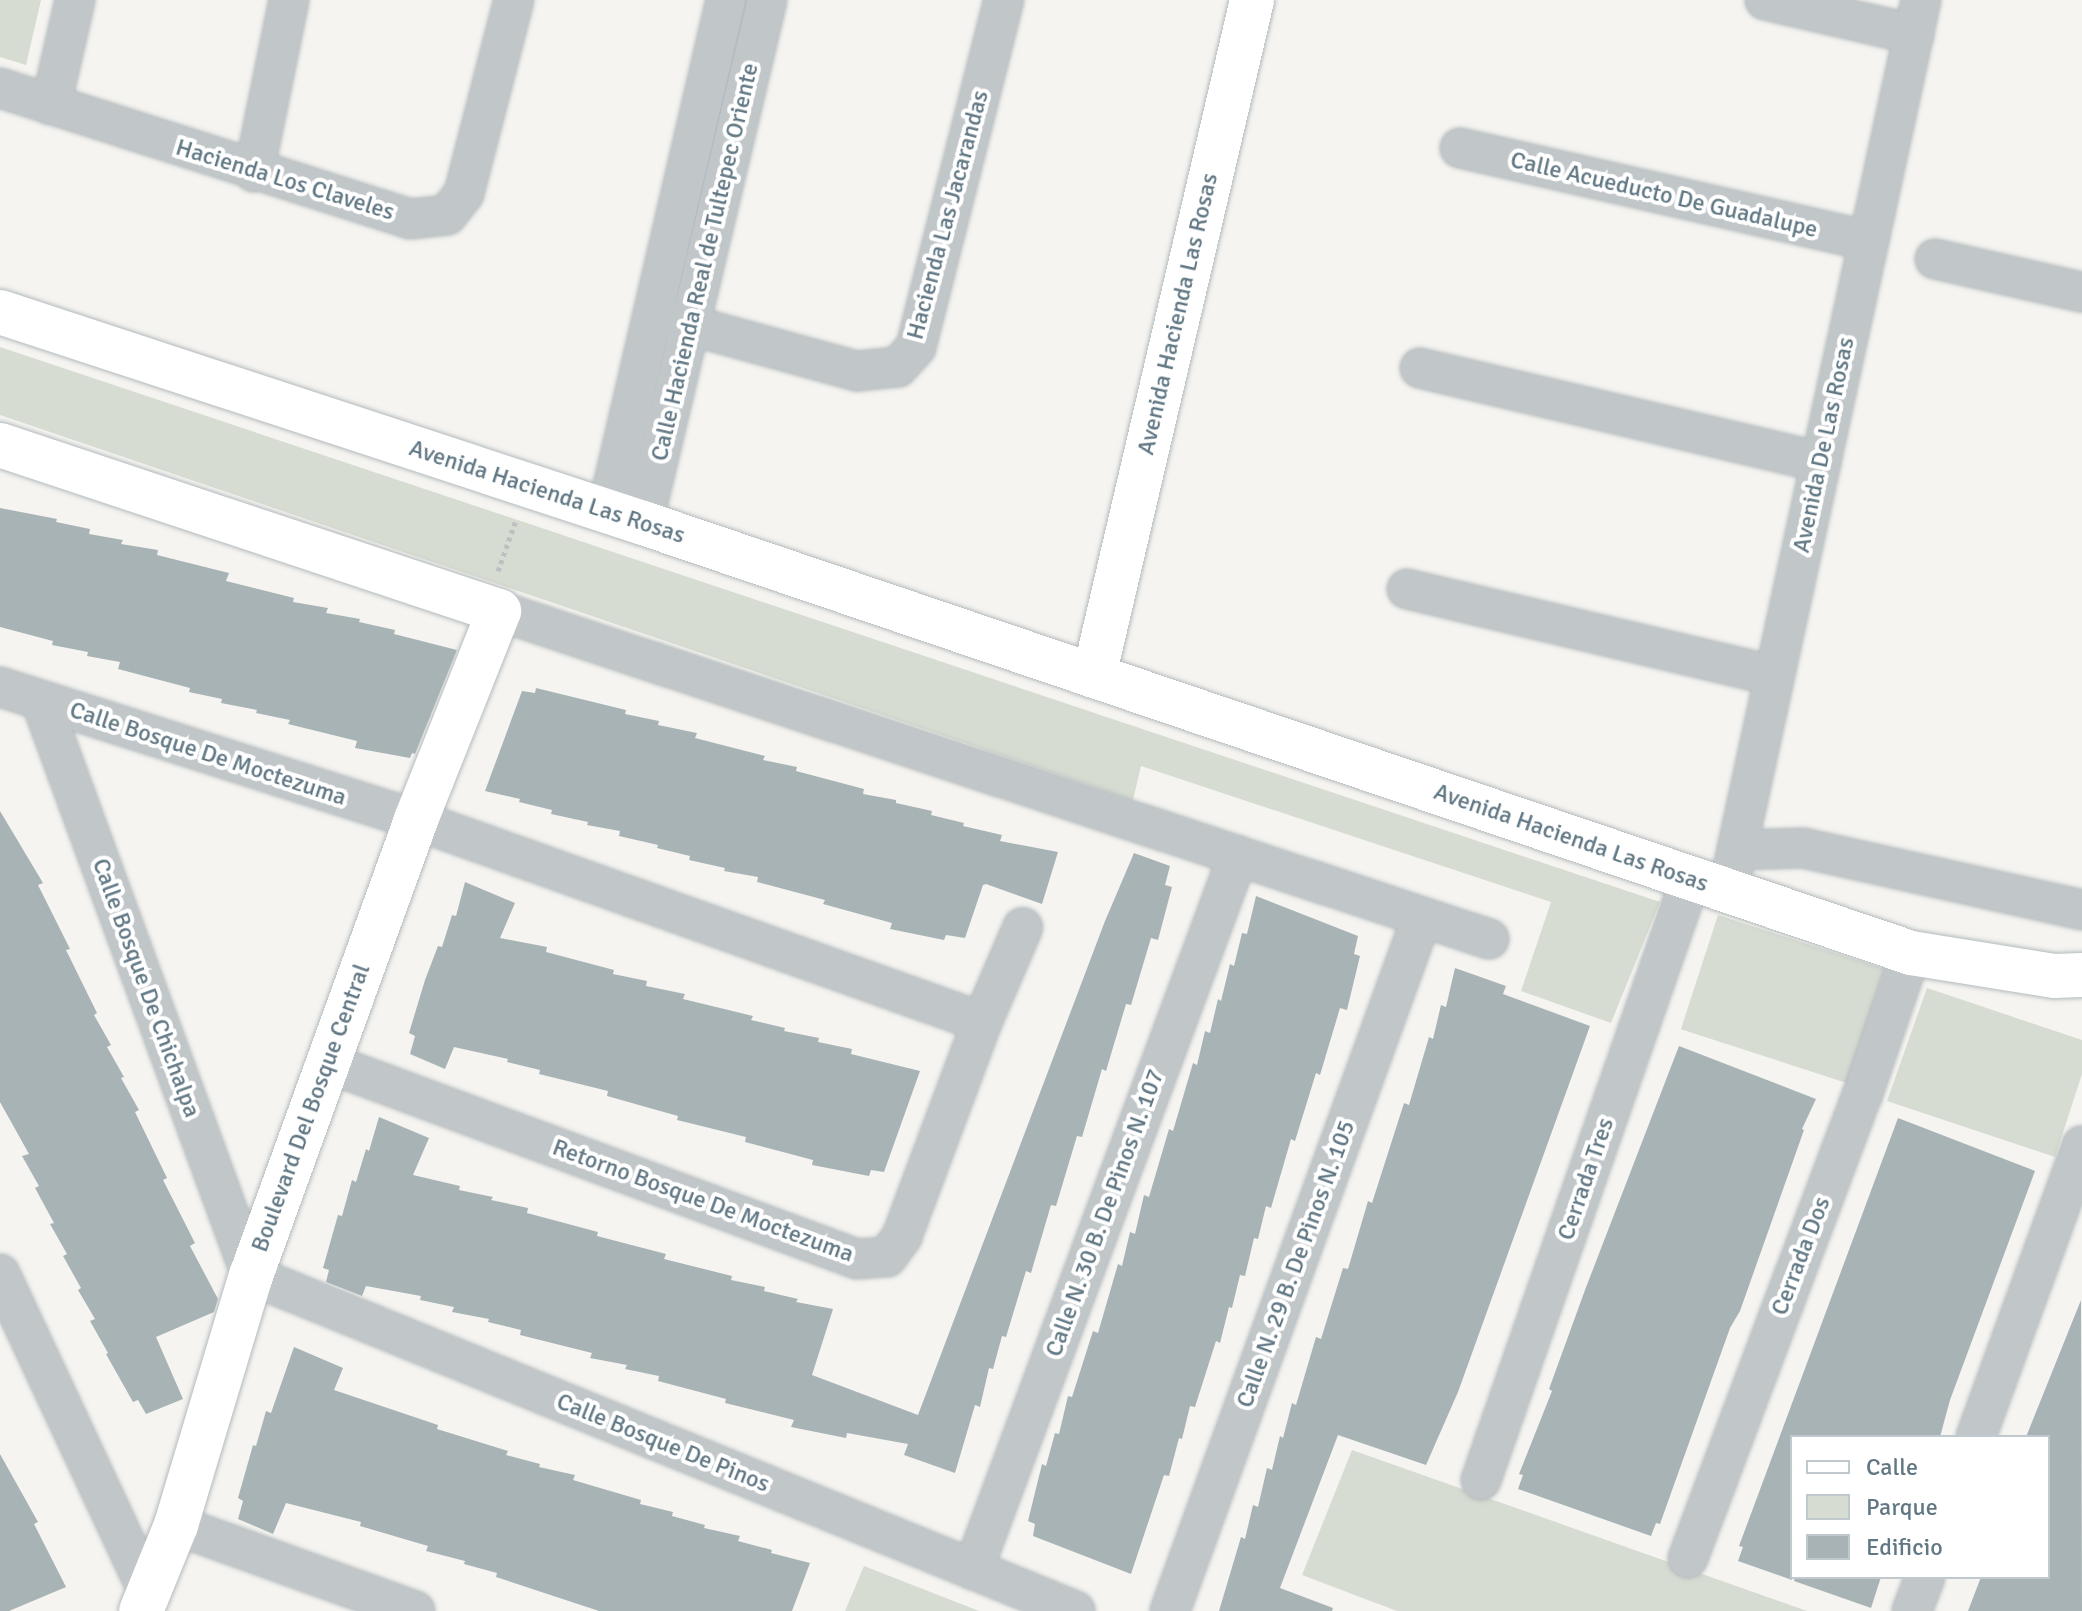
<!DOCTYPE html>
<style>
body{margin:0}
#map{position:relative;width:2082px;height:1611px;overflow:hidden;background:#f5f4f0;font-family:Signika,sans-serif}
div>[style]{position:absolute}
.green>*{inset:0;background:#d6dcd1;transform-origin:0 0}
.building>*{inset:0;background:#a8b3b6}
.path>*{height:5px;margin-top:-2.5px;transform-origin:0;background:repeating-linear-gradient(90deg,#bdbfc1 0 4px,transparent 0 8px)}
.roads{filter:drop-shadow(0 0 2px #b3babd) drop-shadow(0 0 2px #b3babd)}
.street>*{height:38px;margin:-19px;padding:0 19px;transform-origin:19px;border-radius:19px;background:#c1c6c9}
.secondary>*{height:44px;margin:-22px;padding:0 22px;transform-origin:22px;border-radius:22px;background:#fff}
span{translate:-50% -50%;white-space:nowrap;text-align:center;line-height:1.15;-webkit-text-stroke:8px #fff;paint-order:stroke}
.street-label{font-size:24px;color:#617884}
.legend{position:absolute;left:1790px;top:1435px;width:260px;height:144px;box-sizing:border-box;background:#fff;border:2px solid #c0c9ce;margin:0;padding:10px 14px;list-style:none;font-size:24px;color:#617884}
.legend li{display:flex;align-items:center;gap:16px;height:40px}
.legend b{width:40px;border:2px solid #c0c9ce}
</style>
<div id="map">
<div class="green">
<i style="clip-path:polygon(0 0,41px 0,26px 65px,0 57px)"></i>
<i style="clip-path:polygon(0 347px,1660px 902px,1611px 1023px,1521px 991px,1551px 902px,1141px 766px,1133px 800px,0 415px)"></i>
<i style="left:1718px;top:915px;width:175px;height:120px;rotate:18deg"></i>
<i style="clip-path:polygon(1927px 988px,2082px 1040px,2082px 1074px,2055px 1157px,1887px 1101px)"></i>
<i style="clip-path:polygon(1352px 1450px,1807px 1611px,1397px 1611px,1302px 1575px)"></i>
<i style="clip-path:polygon(864px 1566px,979px 1611px,845px 1611px)"></i>
</div>
<div class="building">
<i style="clip-path:polygon(0 508px,57px 519px,56px 522px,90px 529px,89px 534px,123px 540px,121px 544px,158px 550px,157px 555px,229px 573px,226px 581px,294px 598px,293px 602px,328px 608px,326px 613px,360px 619px,359px 622px,395px 630px,394px 634px,457px 650px,415px 754px,412px 753px,410px 758px,355px 748px,357px 741px,288px 724px,290px 720px,256px 713px,257px 710px,221px 703px,222px 699px,189px 692px,190px 688px,118px 669px,120px 662px,87px 656px,88px 652px,52px 645px,53px 641px,0 627px)"></i>
<i style="clip-path:polygon(536px 688px,626px 710px,625px 714px,659px 721px,658px 725px,697px 733px,695px 738px,765px 756px,763px 760px,797px 767px,796px 771px,864px 789px,863px 794px,896px 800px,896px 803px,932px 811px,931px 815px,964px 823px,963px 826px,1002px 835px,1000px 841px,1058px 852px,1042px 904px,986px 884px,983px 885px,965px 938px,946px 935px,944px 940px,890px 929px,892px 923px,823px 904px,825px 900px,757px 882px,758px 877px,724px 871px,725px 868px,689px 860px,690px 856px,657px 848px,658px 845px,619px 836px,620px 831px,587px 825px,588px 822px,551px 814px,552px 810px,519px 802px,520px 799px,485px 791px,522px 691px,535px 693px)"></i>
<i style="clip-path:polygon(0 811px,43px 883px,38px 885px,70px 949px,66px 950px,97px 1013px,94px 1015px,111px 1045px,107px 1047px,124px 1077px,121px 1078px,139px 1110px,135px 1112px,167px 1178px,163px 1180px,195px 1243px,190px 1246px,218px 1299px,214px 1312px,156px 1337px,183px 1399px,146px 1414px,138px 1400px,133px 1402px,106px 1354px,108px 1353px,90px 1321px,95px 1319px,78px 1290px,81px 1288px,63px 1256px,67px 1254px,50px 1224px,54px 1223px,35px 1188px,39px 1186px,22px 1156px,29px 1154px,0 1102px)"></i>
<i style="clip-path:polygon(1134px 853px,1170px 866px,1165px 885px,1172px 887px,1158px 940px,1151px 938px,1131px 1005px,1126px 1004px,1106px 1071px,1102px 1069px,1082px 1137px,1077px 1136px,1056px 1206px,1051px 1205px,1031px 1273px,1026px 1271px,1006px 1337px,1002px 1336px,993px 1369px,989px 1368px,980px 1407px,975px 1405px,955px 1473px,904px 1455px,908px 1444px,847px 1433px,846px 1438px,791px 1427px,794px 1420px,725px 1403px,726px 1399px,658px 1381px,659px 1376px,625px 1369px,627px 1365px,590px 1358px,592px 1353px,520px 1335px,521px 1330px,488px 1322px,489px 1319px,452px 1312px,454px 1307px,420px 1300px,421px 1296px,366px 1286px,362px 1296px,326px 1282px,329px 1270px,323px 1268px,338px 1215px,342px 1216px,352px 1180px,356px 1182px,366px 1149px,369px 1151px,379px 1117px,429px 1138px,413px 1175px,460px 1186px,459px 1190px,493px 1197px,491px 1200px,528px 1208px,527px 1213px,598px 1232px,597px 1236px,666px 1254px,664px 1259px,732px 1276px,731px 1280px,765px 1287px,764px 1291px,798px 1299px,796px 1302px,833px 1309px,812px 1375px,918px 1415px,1105px 921px)"></i>
<i style="clip-path:polygon(465px 882px,515px 903px,500px 938px,547px 947px,546px 952px,614px 970px,613px 974px,647px 981px,646px 986px,685px 994px,683px 999px,753px 1016px,751px 1020px,785px 1028px,784px 1031px,819px 1038px,818px 1042px,852px 1049px,851px 1054px,920px 1071px,884px 1172px,871px 1170px,869px 1176px,812px 1165px,813px 1160px,745px 1142px,746px 1137px,677px 1120px,678px 1116px,607px 1096px,608px 1091px,539px 1074px,540px 1070px,507px 1062px,508px 1059px,454px 1047px,445px 1069px,410px 1054px,415px 1036px,409px 1033px,425px 980px,438px 946px,442px 947px,452px 915px,456px 916px)"></i>
<i style="clip-path:polygon(1256px 896px,1358px 936px,1354px 954px,1360px 956px,1347px 1010px,1340px 1008px,1320px 1075px,1316px 1073px,1295px 1141px,1291px 1139px,1271px 1208px,1266px 1206px,1258px 1239px,1254px 1238px,1245px 1276px,1240px 1275px,1232px 1308px,1229px 1307px,1220px 1343px,1216px 1341px,1195px 1407px,1190px 1406px,1182px 1439px,1179px 1438px,1169px 1476px,1164px 1475px,1131px 1574px,1033px 1536px,1035px 1524px,1028px 1521px,1042px 1464px,1046px 1466px,1055px 1433px,1059px 1434px,1068px 1396px,1072px 1397px,1093px 1331px,1098px 1333px,1118px 1264px,1122px 1266px,1130px 1232px,1135px 1234px,1144px 1195px,1149px 1197px,1169px 1129px,1173px 1131px,1193px 1063px,1197px 1065px,1205px 1031px,1210px 1033px,1218px 999px,1221px 1001px,1230px 964px,1234px 966px,1242px 933px,1247px 934px)"></i>
<i style="clip-path:polygon(1455px 968px,1506px 986px,1503px 994px,1590px 1026px,1458px 1392px,1426px 1465px,1338px 1435px,1280px 1588px,1333px 1608px,1332px 1611px,1219px 1611px,1241px 1537px,1245px 1539px,1253px 1505px,1258px 1507px,1267px 1468px,1272px 1470px,1280px 1436px,1283px 1438px,1292px 1403px,1296px 1405px,1316px 1337px,1321px 1339px,1343px 1268px,1348px 1269px,1368px 1201px,1372px 1203px,1404px 1103px,1409px 1105px,1429px 1037px,1433px 1039px,1441px 1005px,1446px 1007px)"></i>
<i style="clip-path:polygon(1679px 1046px,1816px 1099px,1802px 1129px,1804px 1130px,1740px 1311px,1730px 1328px,1660px 1524px,1656px 1523px,1651px 1536px,1518px 1489px,1523px 1475px,1519px 1474px,1552px 1391px,1549px 1389px,1585px 1290px)"></i>
<i style="clip-path:polygon(1898px 1118px,2035px 1171px,1950px 1400px,1940px 1437px,1792px 1437px,1792px 1580px,1738px 1561px,1743px 1547px,1739px 1546px)"></i>
<i style="clip-path:polygon(2081px 1300px,2082px 1611px,1968px 1611px,1981px 1577px,2048px 1577px,2048px 1437px,2026px 1437px)"></i>
<i style="clip-path:polygon(294px 1347px,343px 1368px,334px 1390px,438px 1425px,437px 1429px,508px 1451px,506px 1455px,540px 1464px,539px 1467px,575px 1475px,573px 1480px,641px 1500px,640px 1504px,673px 1512px,672px 1516px,705px 1525px,704px 1528px,740px 1536px,738px 1541px,772px 1550px,771px 1553px,810px 1563px,792px 1611px,599px 1611px,496px 1577px,497px 1573px,464px 1564px,465px 1561px,426px 1551px,428px 1546px,360px 1526px,361px 1522px,286px 1503px,273px 1534px,238px 1519px,243px 1501px,238px 1498px,253px 1445px,256px 1446px,266px 1411px,271px 1413px)"></i>
<i style="clip-path:polygon(0 1454px,38px 1522px,34px 1524px,66px 1587px,9px 1611px,0 1611px)"></i>
<i style="clip-path:polygon(1795px 1577px,1881px 1577px,1871px 1608px,1794px 1581px)"></i>
</div>
<div class="path">
<i style="left:498px;top:571px;width:54px;rotate:-70.6deg"></i>
</div>
<div class="roads">
<div class="street">
<i style="left:1765px;top:0;width:153px;rotate:12.9deg"></i>
<i style="left:0;top:88px;width:430px;rotate:17.7deg"></i>
<i style="left:410px;top:219px;width:37px;rotate:-6deg"></i>
<i style="left:447px;top:215px;width:28px;rotate:-52deg"></i>
<i style="left:464px;top:193px;width:199px;rotate:-75.5deg"></i>
<i style="left:51px;top:105px;width:108px;rotate:-77.1deg"></i>
<i style="left:1460px;top:148px;width:419px;rotate:12.8deg"></i>
<i style="left:254px;top:172px;width:176px;rotate:-78.5deg"></i>
<i style="left:1935px;top:259px;width:151px;rotate:12.7deg"></i>
<i style="left:653px;top:315px;width:212px;rotate:15.4deg"></i>
<i style="left:857px;top:371px;width:41px;rotate:-5.6deg"></i>
<i style="left:898px;top:367px;width:27px;rotate:-48deg"></i>
<i style="left:916px;top:347px;width:358px;rotate:-75.8deg"></i>
<i style="left:1420px;top:368px;width:412px;rotate:13.2deg"></i>
<i style="left:607px;top:512px;width:526px;rotate:-76.92deg"></i>
<i style="left:643px;top:523px;width:537px;rotate:-76.66deg"></i>
<i style="left:1407px;top:589px;width:377px;rotate:13.3deg"></i>
<i style="left:499px;top:611px;width:1043px;rotate:18.33deg"></i>
<i style="left:0;top:687px;width:437px;rotate:17.7deg"></i>
<i style="left:416px;top:820px;width:601px;rotate:19.64deg"></i>
<i style="left:41px;top:701px;width:611px;rotate:69.9deg"></i>
<i style="left:251px;top:1275px;width:890px;rotate:22.18deg"></i>
<i style="left:1737px;top:850px;width:66px;rotate:-1.7deg"></i>
<i style="left:1803px;top:848px;width:286px;rotate:12.5deg"></i>
<i style="left:1728px;top:891px;width:912px;rotate:-77.78deg"></i>
<i style="left:328px;top:1063px;width:564px;rotate:20.33deg"></i>
<i style="left:857px;top:1259px;width:30px;rotate:-4deg"></i>
<i style="left:887px;top:1257px;width:26px;rotate:-54deg"></i>
<i style="left:902px;top:1236px;width:228px;rotate:-69.5deg"></i>
<i style="left:982px;top:1022px;width:103px;rotate:-66.7deg"></i>
<i style="left:0;top:1274px;width:350px;rotate:65deg"></i>
<i style="left:1976px;top:1437px;width:310px;rotate:-70deg"></i>
<i style="left:1481px;top:1480px;width:638px;rotate:-70.77deg"></i>
<i style="left:176px;top:1525px;width:254px;rotate:19.8deg"></i>
<i style="left:1688px;top:1558px;width:494px;rotate:-69.4deg"></i>
<i style="left:1862px;top:1096px;width:151px;rotate:-71.1deg"></i>
<i style="left:973px;top:1570px;width:762px;rotate:-69.64deg"></i>
<i style="left:1170px;top:1611px;width:738px;rotate:-70.04deg"></i>
<i style="left:1912px;top:1611px;width:36px;rotate:-69deg"></i>
</div>
<div class="secondary">
<i style="left:0;top:312px;width:677px;rotate:18.17deg"></i>
<i style="left:643px;top:523px;width:1339px;rotate:18.73deg"></i>
<i style="left:1911px;top:953px;width:145px;rotate:9.1deg"></i>
<i style="left:2054px;top:976px;width:28px;rotate:-2deg"></i>
<i style="left:0;top:445px;width:526px;rotate:18.4deg"></i>
<i style="left:499px;top:611px;width:225px;rotate:111.7deg"></i>
<i style="left:416px;top:820px;width:484px;rotate:109.9deg"></i>
<i style="left:251px;top:1275px;width:261px;rotate:106.7deg"></i>
<i style="left:176px;top:1525px;width:93px;rotate:112.1deg"></i>
<i style="left:1094px;top:676px;width:694px;rotate:-76.84deg"></i>
</div>
</div>
<div class="street-label">
<span style="left:285px;top:180px;rotate:17deg">Hacienda Los Claveles</span>
<span style="left:1664px;top:195px;rotate:13deg">Calle Acueducto De Guadalupe</span>
<span style="left:948px;top:215px;rotate:-75deg">Hacienda Las Jacarandas</span>
<span style="left:705px;top:262px;rotate:-77deg">Calle Hacienda Real de Tultepec Oriente</span>
<span style="left:1178px;top:314px;rotate:-77deg">Avenida Hacienda Las Rosas</span>
<span style="left:1824px;top:445px;rotate:-78deg">Avenida De Las Rosas</span>
<span style="left:547px;top:492px;rotate:18deg">Avenida Hacienda Las Rosas</span>
<span style="left:208px;top:754px;rotate:18deg">Calle Bosque De Moctezuma</span>
<span style="left:1571px;top:838px;rotate:19deg">Avenida Hacienda Las Rosas</span>
<span style="left:146px;top:988px;rotate:70deg">Calle Bosque De Chichalpa</span>
<span style="left:311px;top:1108px;rotate:-70deg">Boulevard Del Bosque Central</span>
<span style="left:1586px;top:1179px;rotate:-71deg">Cerrada Tres</span>
<span style="left:703px;top:1201px;rotate:20deg">Retorno Bosque De Moctezuma</span>
<span style="left:1105px;top:1213px;rotate:-70deg">Calle N. 30 B. De Pinos N. 107</span>
<span style="left:1801px;top:1256px;rotate:-69deg">Cerrada Dos</span>
<span style="left:1296px;top:1264px;rotate:-70deg">Calle N. 29 B. De Pinos N. 105</span>
<span style="left:663px;top:1443px;rotate:22deg">Calle Bosque De Pinos</span>
</div>
<ul class="legend">
<li><b style="height:10px;background:#fff"></b>Calle</li>
<li><b style="height:22px;background:#d6dcd1"></b>Parque</li>
<li><b style="height:22px;background:#a8b3b6"></b>Edificio</li>
</ul>
</div>
